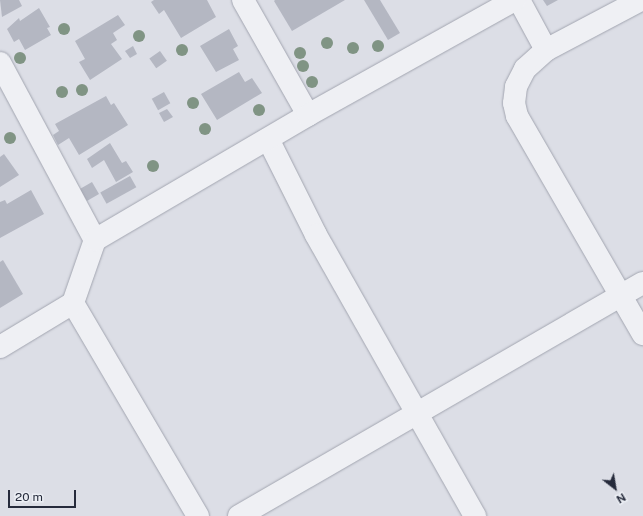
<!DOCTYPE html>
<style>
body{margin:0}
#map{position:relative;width:643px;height:516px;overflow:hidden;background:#dcdee6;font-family:"Public Sans",sans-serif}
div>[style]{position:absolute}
.building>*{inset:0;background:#b4b7c2;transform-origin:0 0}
.roads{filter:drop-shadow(0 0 1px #a2a5b0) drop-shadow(0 0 1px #a2a5b0)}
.street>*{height:22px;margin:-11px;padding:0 11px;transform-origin:11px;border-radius:11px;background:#eff0f4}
.trees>*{width:12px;height:12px;margin:-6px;border-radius:50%;background:#809484}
span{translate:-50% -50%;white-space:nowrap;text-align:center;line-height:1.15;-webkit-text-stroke:3px #ebeef4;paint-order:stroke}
.north{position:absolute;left:595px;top:468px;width:40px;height:40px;-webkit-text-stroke:3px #ebeef4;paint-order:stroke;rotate:149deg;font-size:11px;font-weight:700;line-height:16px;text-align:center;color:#262b3c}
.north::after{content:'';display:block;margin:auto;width:14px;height:18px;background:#262b3c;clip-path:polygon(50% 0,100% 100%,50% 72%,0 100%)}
.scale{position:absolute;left:8px;top:490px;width:68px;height:18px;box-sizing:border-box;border:2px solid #262b3c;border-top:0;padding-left:5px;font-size:12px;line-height:14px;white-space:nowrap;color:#262b3c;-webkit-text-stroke:3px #ebeef4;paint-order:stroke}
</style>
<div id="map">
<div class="building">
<i style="clip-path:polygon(0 0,19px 0,22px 6px,2px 17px)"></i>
<i style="clip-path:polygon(154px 0,207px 0,216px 17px,181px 38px,164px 10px,159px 14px,151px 2px)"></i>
<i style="clip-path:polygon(345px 0,292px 31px,274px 1px,275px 0)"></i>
<i style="clip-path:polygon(364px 0,380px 0,400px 33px,388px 40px)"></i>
<i style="clip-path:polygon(543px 0,558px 0,547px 6px)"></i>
<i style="clip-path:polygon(39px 8px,50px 27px,47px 28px,51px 35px,25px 50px,19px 39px,14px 42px,7px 29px,19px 18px,20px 21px)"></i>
<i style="clip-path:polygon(118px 15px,125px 25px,113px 33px,117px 40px,111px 44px,122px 59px,90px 80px,79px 62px,85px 59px,75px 41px)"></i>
<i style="clip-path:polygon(229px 29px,238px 46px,233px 49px,239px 60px,216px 72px,200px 46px)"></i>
<i style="clip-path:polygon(133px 46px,137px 54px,130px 58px,125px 51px)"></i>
<i style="left:160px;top:51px;width:12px;height:13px;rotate:55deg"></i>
<i style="clip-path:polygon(239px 72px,245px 82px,252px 78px,262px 93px,217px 120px,201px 94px)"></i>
<i style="left:164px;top:92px;width:13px;height:14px;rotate:61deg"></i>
<i style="clip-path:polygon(106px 96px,111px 105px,114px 103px,128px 125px,79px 155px,69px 138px,58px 145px,53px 135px,59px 131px,55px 124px)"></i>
<i style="clip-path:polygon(167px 109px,173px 117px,164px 122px,159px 113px)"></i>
<i style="clip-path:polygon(110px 143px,122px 163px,126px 161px,133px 172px,116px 182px,104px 160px,92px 168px,87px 159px)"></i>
<i style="clip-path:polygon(4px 154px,19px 175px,0 187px,0 157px)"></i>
<i style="left:130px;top:176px;width:13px;height:34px;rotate:61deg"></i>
<i style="left:92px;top:182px;width:14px;height:14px;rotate:60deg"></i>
<i style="clip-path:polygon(31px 190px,44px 214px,0 238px,0 202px,5px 200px,7px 204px)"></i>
<i style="clip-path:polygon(3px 260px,23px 294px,0 308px,0 262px)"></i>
</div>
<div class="roads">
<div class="street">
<i style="left:243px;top:0;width:132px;rotate:60.5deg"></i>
<i style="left:519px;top:0;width:57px;rotate:61.6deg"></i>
<i style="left:546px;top:50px;width:107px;rotate:-27.8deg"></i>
<i style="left:546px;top:50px;width:28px;rotate:138deg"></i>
<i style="left:525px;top:69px;width:20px;rotate:117deg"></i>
<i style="left:516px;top:87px;width:16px;rotate:97deg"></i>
<i style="left:514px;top:103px;width:13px;rotate:77deg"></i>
<i style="left:517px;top:116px;width:252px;rotate:60deg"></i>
<i style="left:0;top:63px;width:201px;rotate:61.8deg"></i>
<i style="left:268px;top:139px;width:107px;rotate:63.4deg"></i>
<i style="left:316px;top:235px;width:323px;rotate:60.5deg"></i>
<i style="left:73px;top:303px;width:247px;rotate:59.6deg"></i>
<i style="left:0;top:347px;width:85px;rotate:-31.1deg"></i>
<i style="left:73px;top:303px;width:67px;rotate:-70.8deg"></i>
<i style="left:95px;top:240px;width:247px;rotate:-30.4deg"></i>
<i style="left:308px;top:115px;width:237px;rotate:-29.1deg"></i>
<i style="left:239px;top:516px;width:466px;rotate:-30deg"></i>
</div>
</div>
<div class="trees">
<i style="left:64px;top:29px"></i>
<i style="left:139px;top:36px"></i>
<i style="left:327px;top:43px"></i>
<i style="left:378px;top:46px"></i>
<i style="left:353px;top:48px"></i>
<i style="left:182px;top:50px"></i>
<i style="left:300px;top:53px"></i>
<i style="left:20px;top:58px"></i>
<i style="left:303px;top:66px"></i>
<i style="left:312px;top:82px"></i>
<i style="left:82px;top:90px"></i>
<i style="left:62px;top:92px"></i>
<i style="left:193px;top:103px"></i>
<i style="left:259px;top:110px"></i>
<i style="left:205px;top:129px"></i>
<i style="left:10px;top:138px"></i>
<i style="left:153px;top:166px"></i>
</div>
<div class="north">N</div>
<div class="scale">20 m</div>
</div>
